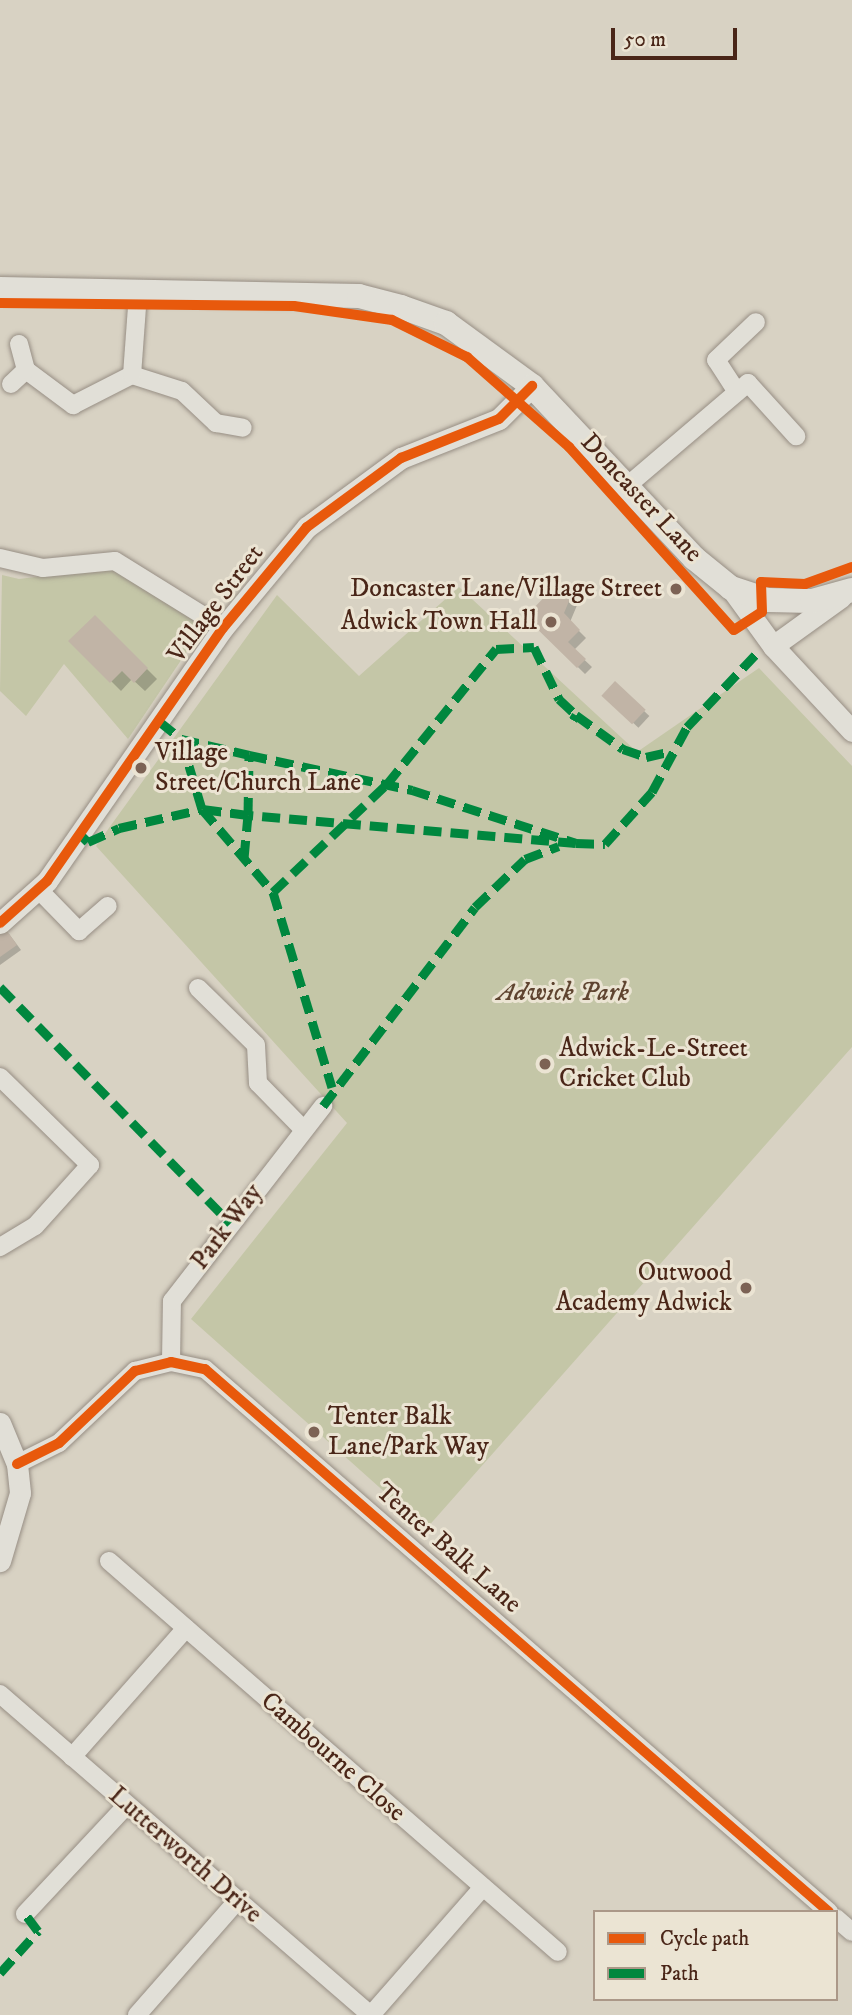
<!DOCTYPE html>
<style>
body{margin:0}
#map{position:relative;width:852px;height:2015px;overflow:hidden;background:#d8d2c3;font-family:"IM FELL DW Pica",serif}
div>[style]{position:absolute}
.green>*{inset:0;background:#c4c6a7}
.shadow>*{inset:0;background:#0003;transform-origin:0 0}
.building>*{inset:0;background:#c1b4a6;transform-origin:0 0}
.roads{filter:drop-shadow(0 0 2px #978e84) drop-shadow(0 0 2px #978e84)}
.minor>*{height:18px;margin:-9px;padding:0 9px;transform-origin:9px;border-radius:9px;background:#e1dfd7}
.tertiary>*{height:21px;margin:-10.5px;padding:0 10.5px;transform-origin:10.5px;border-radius:10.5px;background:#e1dfd7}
.secondary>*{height:24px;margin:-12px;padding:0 12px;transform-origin:12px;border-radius:12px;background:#e1dfd7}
.quiet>*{height:9px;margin-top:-4.5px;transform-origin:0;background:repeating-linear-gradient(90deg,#00873e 0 18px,transparent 0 27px)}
.cycleway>*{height:10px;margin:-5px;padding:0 5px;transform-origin:5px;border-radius:5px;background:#e8590c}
.dots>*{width:19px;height:19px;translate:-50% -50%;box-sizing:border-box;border:4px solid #ebe4d3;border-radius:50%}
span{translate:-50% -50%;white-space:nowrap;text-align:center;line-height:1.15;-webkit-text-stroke:6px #ebe4d3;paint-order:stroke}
.street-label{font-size:26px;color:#4a2618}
.poi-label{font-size:26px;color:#4a2618}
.right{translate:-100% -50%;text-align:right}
.left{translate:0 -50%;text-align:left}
.park-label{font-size:26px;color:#5f4430;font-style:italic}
.legend{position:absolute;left:593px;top:1910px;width:245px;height:91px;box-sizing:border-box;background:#ebe4d3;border:2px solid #ab9888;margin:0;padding:9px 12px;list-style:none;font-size:21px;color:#4a2618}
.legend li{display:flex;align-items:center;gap:14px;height:35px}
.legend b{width:35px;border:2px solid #ab9888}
.scale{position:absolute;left:611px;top:28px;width:126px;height:32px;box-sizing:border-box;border:4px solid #4a2618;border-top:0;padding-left:9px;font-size:21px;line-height:24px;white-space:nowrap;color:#4a2618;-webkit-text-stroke:5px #ebe4d3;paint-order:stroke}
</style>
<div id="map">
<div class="green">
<i style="clip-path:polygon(115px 567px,184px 611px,195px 622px,196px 638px,128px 739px,64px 664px,26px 716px,0 691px,2px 575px,19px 579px)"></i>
<i style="clip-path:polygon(459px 587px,637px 752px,759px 668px,852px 766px,852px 1047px,426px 1529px,191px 1319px,347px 1123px,96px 846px,277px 595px,359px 676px)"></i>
</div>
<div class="shadow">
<i style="clip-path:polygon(559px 584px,578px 603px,570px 622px,586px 638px,574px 650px,592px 667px,585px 674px,527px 617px)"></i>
<i style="clip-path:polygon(95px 617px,157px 679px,145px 691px,132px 679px,121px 691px,71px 641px)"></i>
<i style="left:615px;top:684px;width:47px;height:16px;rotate:43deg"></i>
<i style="clip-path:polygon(0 933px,9px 934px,21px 950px,0 965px)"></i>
</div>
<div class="building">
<i style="clip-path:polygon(559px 582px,572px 594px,564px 613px,580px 630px,568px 642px,586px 659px,577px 668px,525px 617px)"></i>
<i style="clip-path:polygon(95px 615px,148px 668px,134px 683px,122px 671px,110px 683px,68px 641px)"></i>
<i style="left:615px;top:681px;width:42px;height:20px;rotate:43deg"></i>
<i style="clip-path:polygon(5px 928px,17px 945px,0 957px,0 931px)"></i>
</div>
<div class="roads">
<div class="minor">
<i style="left:26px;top:370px;width:59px;rotate:36.7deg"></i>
<i style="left:73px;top:405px;width:66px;rotate:-27deg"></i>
<i style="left:132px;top:375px;width:52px;rotate:17.7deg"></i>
<i style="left:182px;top:391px;width:47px;rotate:43.3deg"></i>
<i style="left:216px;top:423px;width:27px;rotate:10deg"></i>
<i style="left:132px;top:375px;width:82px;rotate:-85.8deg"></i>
<i style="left:11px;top:384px;width:21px;rotate:-43deg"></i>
<i style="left:26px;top:370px;width:27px;rotate:-105deg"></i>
<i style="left:737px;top:392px;width:38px;rotate:-123deg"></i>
<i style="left:716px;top:360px;width:55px;rotate:-43.5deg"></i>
<i style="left:627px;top:486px;width:159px;rotate:-40.4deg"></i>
<i style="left:748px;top:383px;width:72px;rotate:47.8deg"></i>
<i style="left:0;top:558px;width:44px;rotate:13.1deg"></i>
<i style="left:43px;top:568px;width:72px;rotate:-5.6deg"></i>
<i style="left:115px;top:561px;width:127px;rotate:31.8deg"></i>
<i style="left:38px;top:889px;width:59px;rotate:45.7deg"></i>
<i style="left:79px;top:931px;width:38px;rotate:-41deg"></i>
<i style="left:198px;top:988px;width:81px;rotate:44.5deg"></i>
<i style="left:256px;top:1045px;width:38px;rotate:87deg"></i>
<i style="left:258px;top:1083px;width:64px;rotate:45.6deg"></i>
<i style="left:0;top:1077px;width:126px;rotate:44.4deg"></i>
<i style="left:90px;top:1165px;width:82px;rotate:132deg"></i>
<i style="left:35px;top:1226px;width:41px;rotate:149deg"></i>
<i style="left:171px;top:1362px;width:61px;rotate:-89.1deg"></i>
<i style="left:172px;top:1301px;width:247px;rotate:-52.2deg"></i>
<i style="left:17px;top:1464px;width:47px;rotate:-26.6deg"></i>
<i style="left:59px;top:1443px;width:105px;rotate:-43.5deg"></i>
<i style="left:135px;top:1371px;width:37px;rotate:-14deg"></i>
<i style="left:171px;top:1362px;width:35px;rotate:12deg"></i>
<i style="left:205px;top:1369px;width:827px;rotate:41.03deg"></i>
<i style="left:109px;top:1561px;width:595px;rotate:41.05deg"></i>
<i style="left:0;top:1694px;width:491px;rotate:40.9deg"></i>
<i style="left:72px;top:1757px;width:172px;rotate:-48.5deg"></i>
<i style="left:25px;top:1914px;width:149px;rotate:-46.9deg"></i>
<i style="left:836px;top:1918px;width:21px;rotate:41deg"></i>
<i style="left:137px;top:2015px;width:153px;rotate:-48.7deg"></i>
<i style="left:371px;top:2015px;width:170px;rotate:-48.8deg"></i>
</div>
<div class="tertiary">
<i style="left:731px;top:588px;width:72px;rotate:54.1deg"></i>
<i style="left:773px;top:646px;width:116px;rotate:47.1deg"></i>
<i style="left:773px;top:646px;width:84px;rotate:-35.8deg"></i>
<i style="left:0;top:923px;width:63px;rotate:-41.8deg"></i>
<i style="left:47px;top:881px;width:308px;rotate:-55.2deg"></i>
<i style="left:223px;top:628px;width:131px;rotate:-50.3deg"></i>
<i style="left:307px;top:527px;width:117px;rotate:-36.3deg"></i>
<i style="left:401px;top:458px;width:105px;rotate:-21.7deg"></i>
<i style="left:499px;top:419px;width:47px;rotate:-45deg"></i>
<i style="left:0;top:1423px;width:44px;rotate:67.5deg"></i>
<i style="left:17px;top:1464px;width:29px;rotate:84deg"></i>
<i style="left:20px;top:1493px;width:71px;rotate:106.4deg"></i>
</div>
<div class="secondary">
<i style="left:0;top:289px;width:359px;rotate:1.1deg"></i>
<i style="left:359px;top:296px;width:43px;rotate:14.7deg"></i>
<i style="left:401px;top:307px;width:48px;rotate:19.6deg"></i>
<i style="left:446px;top:323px;width:107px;rotate:36.2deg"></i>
<i style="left:532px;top:386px;width:236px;rotate:46.7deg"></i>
<i style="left:694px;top:558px;width:48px;rotate:39deg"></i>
<i style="left:731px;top:588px;width:39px;rotate:18deg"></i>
<i style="left:768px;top:600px;width:44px;rotate:1.3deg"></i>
<i style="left:812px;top:601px;width:41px;rotate:-15.4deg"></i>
</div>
</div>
<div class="quiet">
<i style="left:573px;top:720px;width:6px;rotate:-59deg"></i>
<i style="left:576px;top:715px;width:58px;rotate:35.9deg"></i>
<i style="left:623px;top:749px;width:24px;rotate:19deg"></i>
<i style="left:646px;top:757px;width:23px;rotate:-13deg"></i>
<i style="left:159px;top:721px;width:28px;rotate:39deg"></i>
<i style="left:181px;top:739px;width:70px;rotate:13.2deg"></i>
<i style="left:80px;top:834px;width:11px;rotate:45deg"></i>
<i style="left:88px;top:842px;width:34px;rotate:-24deg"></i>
<i style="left:119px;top:828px;width:85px;rotate:-12.9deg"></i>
<i style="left:202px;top:809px;width:73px;rotate:-106.7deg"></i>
<i style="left:576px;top:843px;width:329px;rotate:-175.1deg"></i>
<i style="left:248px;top:815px;width:60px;rotate:-89deg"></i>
<i style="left:249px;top:755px;width:167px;rotate:12.1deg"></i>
<i style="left:412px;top:790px;width:172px;rotate:17.9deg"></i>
<i style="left:576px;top:843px;width:29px;rotate:2deg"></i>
<i style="left:605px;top:844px;width:70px;rotate:-47.9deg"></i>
<i style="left:652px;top:792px;width:74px;rotate:-61.7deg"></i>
<i style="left:687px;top:727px;width:102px;rotate:-46.6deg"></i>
<i style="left:244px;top:858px;width:43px;rotate:-84.7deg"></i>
<i style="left:248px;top:815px;width:46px;rotate:-172.6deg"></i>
<i style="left:202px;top:809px;width:109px;rotate:49.5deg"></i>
<i style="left:273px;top:892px;width:204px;rotate:73.2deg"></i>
<i style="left:273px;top:892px;width:157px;rotate:-43.5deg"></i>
<i style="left:387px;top:784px;width:174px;rotate:-51.1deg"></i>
<i style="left:496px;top:649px;width:38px;rotate:-3deg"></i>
<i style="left:534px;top:647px;width:58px;rotate:64.3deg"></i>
<i style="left:559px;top:699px;width:23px;rotate:43deg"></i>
<i style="left:0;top:987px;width:330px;rotate:45.7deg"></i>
<i style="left:323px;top:1106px;width:250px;rotate:-52.6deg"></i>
<i style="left:475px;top:907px;width:69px;rotate:-43.8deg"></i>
<i style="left:525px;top:859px;width:36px;rotate:-21deg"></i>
<i style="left:0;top:1973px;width:57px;rotate:-47.9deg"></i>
<i style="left:38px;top:1931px;width:21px;rotate:-127deg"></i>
</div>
<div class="cycleway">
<i style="left:0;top:303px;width:294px;rotate:0.6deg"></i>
<i style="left:294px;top:306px;width:99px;rotate:8.1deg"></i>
<i style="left:392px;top:320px;width:84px;rotate:26.3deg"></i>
<i style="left:467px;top:357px;width:136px;rotate:41.4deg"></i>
<i style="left:569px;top:447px;width:246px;rotate:48deg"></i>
<i style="left:734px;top:630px;width:33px;rotate:-33deg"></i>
<i style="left:762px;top:612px;width:30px;rotate:-92deg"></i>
<i style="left:761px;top:582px;width:44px;rotate:2.6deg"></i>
<i style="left:805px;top:584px;width:50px;rotate:-19.9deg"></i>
<i style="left:0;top:923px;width:63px;rotate:-41.8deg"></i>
<i style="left:47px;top:881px;width:308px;rotate:-55.2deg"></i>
<i style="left:223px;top:628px;width:131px;rotate:-50.3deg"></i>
<i style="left:307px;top:527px;width:117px;rotate:-36.3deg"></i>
<i style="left:401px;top:458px;width:105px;rotate:-21.7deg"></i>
<i style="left:499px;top:419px;width:47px;rotate:-45deg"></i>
<i style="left:17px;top:1464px;width:47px;rotate:-26.6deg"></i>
<i style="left:59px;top:1443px;width:105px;rotate:-43.5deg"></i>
<i style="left:135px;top:1371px;width:37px;rotate:-14deg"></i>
<i style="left:171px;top:1362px;width:35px;rotate:12deg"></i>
<i style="left:205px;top:1369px;width:827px;rotate:41.03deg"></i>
</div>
<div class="dots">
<i style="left:676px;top:589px;background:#7c6254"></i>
<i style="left:551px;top:622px;background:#7c6254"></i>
<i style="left:141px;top:768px;background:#7c6254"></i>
<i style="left:545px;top:1064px;background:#7c6254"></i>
<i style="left:746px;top:1288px;background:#7c6254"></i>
<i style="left:314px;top:1432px;background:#7c6254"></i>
</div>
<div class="street-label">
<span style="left:641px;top:498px;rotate:47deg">Doncaster Lane</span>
<span style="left:216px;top:604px;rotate:-53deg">Village Street</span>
<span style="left:227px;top:1227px;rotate:-53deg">Park Way</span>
<span style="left:448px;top:1548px;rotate:41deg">Tenter Balk Lane</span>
<span style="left:333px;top:1757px;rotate:41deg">Cambourne Close</span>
<span style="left:185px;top:1855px;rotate:41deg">Lutterworth Drive</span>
</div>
<div class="poi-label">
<span class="right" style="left:662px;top:589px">Doncaster Lane/Village Street</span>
<span class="right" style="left:537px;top:622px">Adwick Town Hall</span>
<span class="left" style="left:155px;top:768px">Village<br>Street/Church Lane</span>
<span class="left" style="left:559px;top:1064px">Adwick-Le-Street<br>Cricket Club</span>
<span class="right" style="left:732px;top:1288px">Outwood<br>Academy Adwick</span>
<span class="left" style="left:328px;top:1432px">Tenter Balk<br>Lane/Park Way</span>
</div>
<div class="park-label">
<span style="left:563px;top:993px">Adwick Park</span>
</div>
<ul class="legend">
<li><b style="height:9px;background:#e8590c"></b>Cycle path</li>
<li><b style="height:9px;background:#00873e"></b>Path</li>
</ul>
<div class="scale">50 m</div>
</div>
